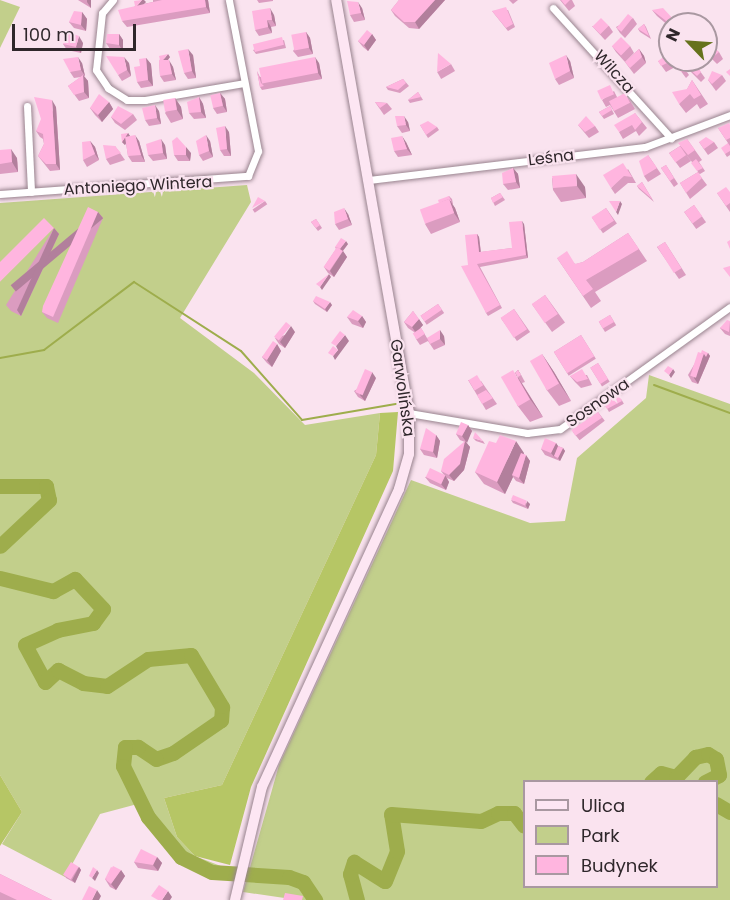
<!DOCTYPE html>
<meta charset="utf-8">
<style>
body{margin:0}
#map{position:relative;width:730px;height:900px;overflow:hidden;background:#fae3ef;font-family:Poppins,sans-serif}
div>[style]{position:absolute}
.green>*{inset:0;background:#c2cf8b}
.forest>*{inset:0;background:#b6c665}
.stream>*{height:2px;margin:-1px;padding:0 1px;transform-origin:1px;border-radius:1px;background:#9ead4c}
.river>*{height:15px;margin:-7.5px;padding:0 7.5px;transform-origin:7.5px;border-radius:7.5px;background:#9ead4c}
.roads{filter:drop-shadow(0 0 2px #98838e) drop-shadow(0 0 2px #98838e)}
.minor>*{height:7px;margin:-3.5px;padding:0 3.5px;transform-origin:3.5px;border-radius:3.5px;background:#fff}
.secondary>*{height:10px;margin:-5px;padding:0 5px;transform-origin:5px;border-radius:5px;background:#fde6f3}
.wall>*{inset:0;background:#db9cc0;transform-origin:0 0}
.shaded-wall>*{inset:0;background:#b27f9c;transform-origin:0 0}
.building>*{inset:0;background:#ffb5df;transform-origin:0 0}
span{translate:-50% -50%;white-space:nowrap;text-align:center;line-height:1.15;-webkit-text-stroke:4.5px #fae3ef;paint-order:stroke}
.street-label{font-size:16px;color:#2f272b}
.legend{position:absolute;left:523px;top:780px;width:195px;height:108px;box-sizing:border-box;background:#fae3ef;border:2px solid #a998a1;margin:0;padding:8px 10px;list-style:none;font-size:18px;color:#2f272b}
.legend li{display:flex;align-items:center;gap:12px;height:30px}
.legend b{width:30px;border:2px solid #a998a1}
.north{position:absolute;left:658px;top:12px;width:60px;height:60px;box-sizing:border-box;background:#fae3ef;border:2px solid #a998a1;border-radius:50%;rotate:295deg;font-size:16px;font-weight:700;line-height:24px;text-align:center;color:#2f272b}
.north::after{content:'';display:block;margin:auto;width:21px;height:27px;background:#66721c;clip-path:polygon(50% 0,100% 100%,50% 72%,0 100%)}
.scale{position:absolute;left:12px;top:24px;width:124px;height:27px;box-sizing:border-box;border:3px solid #2f272b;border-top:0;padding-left:8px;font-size:18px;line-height:21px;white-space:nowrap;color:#2f272b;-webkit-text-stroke:4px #fae3ef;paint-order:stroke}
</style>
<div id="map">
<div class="green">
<i style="clip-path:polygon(0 0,20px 7px,0 48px)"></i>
<i style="clip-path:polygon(247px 185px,251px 202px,180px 318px,254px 373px,305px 425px,380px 413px,376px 455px,222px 785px,164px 798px,177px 837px,195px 856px,231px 870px,202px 863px,179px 850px,145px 802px,100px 814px,65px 877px,2px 844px,22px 812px,0 775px,0 203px)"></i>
<i style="clip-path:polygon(evenodd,649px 375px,730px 404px,730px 900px,298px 900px,243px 892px,279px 765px,411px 480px,530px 523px,565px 521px,577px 458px,646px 398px,649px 375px,524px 782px,716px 782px,716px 886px,524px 886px,524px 782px)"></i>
</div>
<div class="forest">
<i style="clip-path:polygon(398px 412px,393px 471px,251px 787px,230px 865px,195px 856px,177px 837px,164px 798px,222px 785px,376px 455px,380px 413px)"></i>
<i style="clip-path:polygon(0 775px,22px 812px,0 846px)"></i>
</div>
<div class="stream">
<i style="left:0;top:358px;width:45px;rotate:-10.3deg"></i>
<i style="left:44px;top:350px;width:113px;rotate:-37.1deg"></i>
<i style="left:134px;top:282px;width:127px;rotate:32.8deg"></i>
<i style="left:241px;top:351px;width:92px;rotate:48.5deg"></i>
<i style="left:302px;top:420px;width:95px;rotate:-9.7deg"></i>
<i style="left:654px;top:385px;width:81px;rotate:20.2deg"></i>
</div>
<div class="river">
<i style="left:0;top:486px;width:46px"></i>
<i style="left:46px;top:486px;width:14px;rotate:78deg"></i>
<i style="left:49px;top:500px;width:67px;rotate:136.8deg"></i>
<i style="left:0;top:578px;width:55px;rotate:13.8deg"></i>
<i style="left:53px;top:591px;width:25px;rotate:-29deg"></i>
<i style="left:75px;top:579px;width:41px;rotate:47deg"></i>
<i style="left:103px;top:609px;width:17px;rotate:126deg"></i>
<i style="left:93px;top:623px;width:36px;rotate:169deg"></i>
<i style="left:58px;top:630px;width:36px;rotate:156deg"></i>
<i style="left:25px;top:645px;width:42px;rotate:61.6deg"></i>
<i style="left:45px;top:682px;width:18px;rotate:-43deg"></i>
<i style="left:58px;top:670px;width:28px;rotate:27deg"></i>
<i style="left:83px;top:683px;width:24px;rotate:7deg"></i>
<i style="left:107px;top:686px;width:49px;rotate:-33.4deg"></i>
<i style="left:148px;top:659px;width:43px;rotate:-5.3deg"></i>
<i style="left:191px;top:655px;width:61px;rotate:59.2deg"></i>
<i style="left:222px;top:707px;width:13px;rotate:94deg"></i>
<i style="left:221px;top:720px;width:58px;rotate:145.5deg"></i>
<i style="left:173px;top:753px;width:18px;rotate:161deg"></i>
<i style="left:156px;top:759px;width:22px;rotate:-146deg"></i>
<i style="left:138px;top:747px;width:13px;rotate:180deg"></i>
<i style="left:125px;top:747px;width:19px;rotate:96deg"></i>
<i style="left:123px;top:766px;width:57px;rotate:63.9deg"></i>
<i style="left:148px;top:817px;width:52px;rotate:50.5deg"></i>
<i style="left:181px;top:857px;width:34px;rotate:26deg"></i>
<i style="left:212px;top:872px;width:77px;rotate:3.7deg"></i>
<i style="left:289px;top:877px;width:15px;rotate:20deg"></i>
<i style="left:303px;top:882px;width:22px;rotate:56deg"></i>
<i style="left:651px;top:782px;width:13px;rotate:-42deg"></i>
<i style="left:661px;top:773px;width:16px;rotate:15deg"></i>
<i style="left:676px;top:777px;width:28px;rotate:-46deg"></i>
<i style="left:695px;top:757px;width:13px;rotate:-13deg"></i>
<i style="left:708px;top:754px;width:9px;rotate:32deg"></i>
<i style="left:716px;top:759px;width:16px;rotate:79deg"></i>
<i style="left:719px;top:775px;width:16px;rotate:153deg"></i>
<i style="left:716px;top:804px;width:16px;rotate:30deg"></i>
<i style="left:357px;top:900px;width:27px;rotate:-105deg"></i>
<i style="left:350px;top:874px;width:13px;rotate:-72deg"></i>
<i style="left:354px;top:862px;width:36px;rotate:32deg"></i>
<i style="left:385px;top:881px;width:32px;rotate:-68deg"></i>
<i style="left:397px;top:851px;width:37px;rotate:-99deg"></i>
<i style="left:391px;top:814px;width:90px;rotate:4.4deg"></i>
<i style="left:481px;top:821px;width:19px;rotate:-25deg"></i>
<i style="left:498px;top:813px;width:16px"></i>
<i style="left:514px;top:813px;width:16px;rotate:52deg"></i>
</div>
<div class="roads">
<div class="minor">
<i style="left:113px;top:0;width:17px;rotate:130deg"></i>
<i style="left:102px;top:13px;width:57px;rotate:96deg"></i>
<i style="left:96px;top:70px;width:22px;rotate:56deg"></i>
<i style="left:108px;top:88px;width:22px;rotate:32deg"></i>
<i style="left:127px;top:100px;width:18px"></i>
<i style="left:145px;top:100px;width:100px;rotate:-9.7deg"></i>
<i style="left:553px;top:8px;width:176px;rotate:47.8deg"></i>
<i style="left:27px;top:106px;width:86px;rotate:87.3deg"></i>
<i style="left:368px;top:180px;width:279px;rotate:-6.8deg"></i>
<i style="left:645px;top:147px;width:91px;rotate:-20.6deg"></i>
<i style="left:0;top:194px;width:249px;rotate:-4.2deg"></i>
<i style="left:248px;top:176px;width:27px;rotate:-68deg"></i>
<i style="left:258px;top:151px;width:154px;rotate:-100.9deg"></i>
<i style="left:409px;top:413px;width:120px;rotate:9.6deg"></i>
<i style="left:527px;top:433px;width:33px;rotate:-7deg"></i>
<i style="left:560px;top:429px;width:209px;rotate:-35.7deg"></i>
</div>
<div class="secondary">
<i style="left:235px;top:900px;width:116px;rotate:-76.6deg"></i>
<i style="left:262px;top:787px;width:328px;rotate:-65.3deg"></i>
<i style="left:399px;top:489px;width:36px;rotate:-74deg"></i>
<i style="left:409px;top:454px;width:41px;rotate:-90deg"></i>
<i style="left:409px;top:413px;width:419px;rotate:-100deg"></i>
</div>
</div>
<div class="wall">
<i style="clip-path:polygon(78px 0,91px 0,91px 8px)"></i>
<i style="clip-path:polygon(153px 0,208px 0,210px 13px,127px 27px,122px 21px,135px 6px,146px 2px,143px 4px,153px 2px)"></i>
<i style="clip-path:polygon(257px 0,273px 0,273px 1px,259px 3px)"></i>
<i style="clip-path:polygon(399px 0,445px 0,419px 29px,409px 28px,395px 16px,391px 10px)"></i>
<i style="clip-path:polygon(509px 0,518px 0,513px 4px)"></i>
<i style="clip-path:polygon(560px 0,572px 0,575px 6px,569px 11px)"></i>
<i style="clip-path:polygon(362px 8px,365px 20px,354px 22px,350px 15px)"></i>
<i style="clip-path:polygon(508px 10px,515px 27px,508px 31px,492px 11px)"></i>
<i style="clip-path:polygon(652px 10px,675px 21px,677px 24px,670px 24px,670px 27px,657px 16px)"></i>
<i style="clip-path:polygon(82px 12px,87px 19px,86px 31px,74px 28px,69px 22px)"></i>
<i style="clip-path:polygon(274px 15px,276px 26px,271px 27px,272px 33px,259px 36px,255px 30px)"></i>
<i style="clip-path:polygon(633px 18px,637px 24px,625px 38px,620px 33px,616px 27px)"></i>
<i style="clip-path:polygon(644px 24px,646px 27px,651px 39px,640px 32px,638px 29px)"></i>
<i style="clip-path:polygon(592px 26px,609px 26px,613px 32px,605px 40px)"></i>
<i style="clip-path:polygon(306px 32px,310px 38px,313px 54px,298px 57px,293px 51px)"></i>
<i style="clip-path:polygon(119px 34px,123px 40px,123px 51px,110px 49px,106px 43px)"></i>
<i style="clip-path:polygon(372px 34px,376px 40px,368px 51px,363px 47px,358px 41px)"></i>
<i style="clip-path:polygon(284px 40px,286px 48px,256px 54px,253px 50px)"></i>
<i style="clip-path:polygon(83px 43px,81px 53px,67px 50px,63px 44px)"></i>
<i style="clip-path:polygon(612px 46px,630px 46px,634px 53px,625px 62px,616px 52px)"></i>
<i style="clip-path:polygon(706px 46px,719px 52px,723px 59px,717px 64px,706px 53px)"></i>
<i style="clip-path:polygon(639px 49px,644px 56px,646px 63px,634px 74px,625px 62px)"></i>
<i style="clip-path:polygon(193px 55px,196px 78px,188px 79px,184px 73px)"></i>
<i style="clip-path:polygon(170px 57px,168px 60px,173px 67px,176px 80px,164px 82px,160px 76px,159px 60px)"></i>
<i style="clip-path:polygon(146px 58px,151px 64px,153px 86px,141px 88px,137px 82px,140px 66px)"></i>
<i style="clip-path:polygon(679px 60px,689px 75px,686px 78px,677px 66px,666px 72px,658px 61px)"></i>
<i style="clip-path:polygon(692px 60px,705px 78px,701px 82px,691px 72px,686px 66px)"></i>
<i style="clip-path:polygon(570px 61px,574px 78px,559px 85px,555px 79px)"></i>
<i style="clip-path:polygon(82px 63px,85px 76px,84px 76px,88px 81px,89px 98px,79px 101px,68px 86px,81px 77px,74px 78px,70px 72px)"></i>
<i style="clip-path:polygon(129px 63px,131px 76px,122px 81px,118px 75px)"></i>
<i style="clip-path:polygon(319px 63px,322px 79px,262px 90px,260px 87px,257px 71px,260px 77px)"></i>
<i style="left:451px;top:64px;width:8px;height:16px;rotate:60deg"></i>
<i style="clip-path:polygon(722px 75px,726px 81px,716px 91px,708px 80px)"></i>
<i style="clip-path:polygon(403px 79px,409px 86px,400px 93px,388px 90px,386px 87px)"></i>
<i style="clip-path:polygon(692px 80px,708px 104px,700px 109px,697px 104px,686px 113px,679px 104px)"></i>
<i style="clip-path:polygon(614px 91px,617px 97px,629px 99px,635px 109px,618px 118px,610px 105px,606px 107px,602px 100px)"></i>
<i style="clip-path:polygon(418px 92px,423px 100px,410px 103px,408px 100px)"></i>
<i style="clip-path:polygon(220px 93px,225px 99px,227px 112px,217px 114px,213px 108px)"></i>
<i style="clip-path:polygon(199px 97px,203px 104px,206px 118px,194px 119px,189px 113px)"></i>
<i style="clip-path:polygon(175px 98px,181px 107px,183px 119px,171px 123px,165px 113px)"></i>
<i style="clip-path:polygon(109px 102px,113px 109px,102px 122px,95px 115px,90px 108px)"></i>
<i style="clip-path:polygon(375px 102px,387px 103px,392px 109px,384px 115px)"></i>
<i style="clip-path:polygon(610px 106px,614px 114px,604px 119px,599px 112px)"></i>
<i style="clip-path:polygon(56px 107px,60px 170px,50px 171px,38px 156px,44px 144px,43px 139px,40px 137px,36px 131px)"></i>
<i style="clip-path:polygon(159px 111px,161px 124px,149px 126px,145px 120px)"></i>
<i style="clip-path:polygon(635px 113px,647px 128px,639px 136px,636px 131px,623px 139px,619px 132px)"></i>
<i style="clip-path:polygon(133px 114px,137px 120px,125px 130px,115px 123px,111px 117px)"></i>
<i style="clip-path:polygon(408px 122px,410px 131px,402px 133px,397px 126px)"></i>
<i style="clip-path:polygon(420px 125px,437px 127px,439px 130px,428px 138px)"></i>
<i style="clip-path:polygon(578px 125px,595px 126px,599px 132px,589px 138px)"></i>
<i style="clip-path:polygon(730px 125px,730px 155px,727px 157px,725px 154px,728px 143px,718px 128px)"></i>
<i style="clip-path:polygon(229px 132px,231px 156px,224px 156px,220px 150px)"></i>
<i style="clip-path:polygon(128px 133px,130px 136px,139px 141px,145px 162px,132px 162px,128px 156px,126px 143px,125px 145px,122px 142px)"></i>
<i style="clip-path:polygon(687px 139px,702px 160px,699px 162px,705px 171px,700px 174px,698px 173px,707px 185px,690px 199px,680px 183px,698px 172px,692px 162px,684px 152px,691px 161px,680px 168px,669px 153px,680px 146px)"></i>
<i style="clip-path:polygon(90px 141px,95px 147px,99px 160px,87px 167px,83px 160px)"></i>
<i style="clip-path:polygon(210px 141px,213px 157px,203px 161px,199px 155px)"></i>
<i style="clip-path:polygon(406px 142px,412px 155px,398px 157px,394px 151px)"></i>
<i style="clip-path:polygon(699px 142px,714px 142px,718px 148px,708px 155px)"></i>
<i style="clip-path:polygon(165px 145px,167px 159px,153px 161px,148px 155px)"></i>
<i style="clip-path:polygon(115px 146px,125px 160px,110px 165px,106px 159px)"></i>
<i style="clip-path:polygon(0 150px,17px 158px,18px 172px,0 174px)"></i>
<i style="clip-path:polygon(191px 153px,190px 161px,178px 161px,174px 155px)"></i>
<i style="clip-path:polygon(648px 155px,661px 174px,648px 182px,644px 176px)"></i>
<i style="clip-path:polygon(666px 165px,678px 184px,674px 187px,661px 168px)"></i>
<i style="clip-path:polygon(513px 168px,518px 174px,520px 188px,508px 190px,503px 184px)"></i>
<i style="clip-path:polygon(628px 169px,636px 183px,628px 183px,615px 194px,611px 188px)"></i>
<i style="clip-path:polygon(552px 178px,585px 187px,586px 198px,561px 202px,553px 190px)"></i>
<i style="clip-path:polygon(642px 182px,654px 202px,639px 189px,637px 186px)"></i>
<i style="clip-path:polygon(730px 192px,730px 212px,717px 193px)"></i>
<i style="clip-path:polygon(500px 193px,505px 200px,495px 206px,491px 198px)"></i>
<i style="clip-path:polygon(449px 196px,452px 199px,453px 204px,452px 204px,455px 208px,460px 222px,431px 234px,425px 224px,439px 203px)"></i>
<i style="left:265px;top:201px;width:4px;height:15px;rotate:56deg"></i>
<i style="left:694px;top:205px;width:21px;height:12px;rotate:55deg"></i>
<i style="left:606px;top:208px;width:19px;height:17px;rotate:55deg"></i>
<i style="clip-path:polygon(98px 212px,103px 218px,58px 323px,47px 318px,42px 312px)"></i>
<i style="clip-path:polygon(348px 214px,352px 225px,339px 230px,335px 224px)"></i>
<i style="clip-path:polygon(316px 219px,322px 228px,318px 231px,311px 222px)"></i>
<i style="clip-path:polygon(524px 224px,528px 258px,480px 267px,502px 308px,488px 316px,486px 313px,468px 265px,477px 234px,479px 237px,481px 252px,512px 248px)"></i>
<i style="clip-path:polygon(54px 228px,59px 234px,21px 316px,11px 311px,6px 305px)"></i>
<i style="clip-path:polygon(628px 233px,647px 261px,595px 292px,601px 301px,591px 308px,557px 258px,576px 264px,583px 262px)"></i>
<i style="clip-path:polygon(665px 242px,686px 275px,679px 279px,657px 247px)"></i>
<i style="clip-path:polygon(348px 244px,343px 251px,347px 257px,334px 277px,328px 273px,324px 267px,336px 249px,335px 247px)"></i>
<i style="left:545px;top:295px;width:34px;height:16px;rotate:54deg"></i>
<i style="clip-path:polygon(313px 301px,332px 305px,327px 312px,315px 304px)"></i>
<i style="left:438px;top:304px;width:11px;height:21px;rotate:56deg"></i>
<i style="left:514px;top:309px;width:28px;height:16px;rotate:55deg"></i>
<i style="clip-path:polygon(413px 311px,423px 325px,419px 329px,421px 328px,427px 338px,444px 336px,445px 345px,434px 350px,428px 341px,420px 345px,416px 339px,414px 332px,408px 328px,404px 322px)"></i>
<i style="left:610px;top:315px;width:12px;height:13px;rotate:59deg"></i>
<i style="clip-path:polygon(362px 316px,366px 322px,363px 328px,352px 324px,347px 317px)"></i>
<i style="clip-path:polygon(730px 321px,730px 336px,725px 334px,720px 328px)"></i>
<i style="clip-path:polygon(295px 332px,285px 348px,279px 344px,275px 338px)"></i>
<i style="left:581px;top:335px;width:28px;height:32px;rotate:58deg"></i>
<i style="clip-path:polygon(277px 344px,281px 351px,272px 367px,267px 363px,262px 357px)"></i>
<i style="clip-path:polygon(701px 353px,708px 353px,710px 356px,698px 384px,692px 382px,688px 375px)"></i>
<i style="clip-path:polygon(542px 354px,554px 372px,571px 401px,559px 406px,546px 389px)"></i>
<i style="left:598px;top:363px;width:22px;height:9px;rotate:58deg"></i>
<i style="clip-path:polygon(518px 370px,525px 382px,522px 383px,543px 417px,530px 422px,517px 405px)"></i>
<i style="clip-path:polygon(587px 375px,592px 385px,581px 388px,575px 382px,570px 376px)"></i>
<i style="clip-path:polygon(376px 378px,365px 401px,358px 397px,354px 391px)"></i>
<i style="clip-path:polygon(468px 380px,481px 381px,497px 404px,486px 410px)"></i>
<i style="left:619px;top:395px;width:10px;height:17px;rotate:61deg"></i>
<i style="left:598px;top:412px;width:11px;height:32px;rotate:52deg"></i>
<i style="clip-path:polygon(468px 425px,472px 431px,466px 442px,470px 447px,464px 470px,454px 481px,447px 478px,449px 482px,446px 490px,430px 483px,425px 477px,444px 475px,441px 471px,465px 442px,460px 440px,456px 434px)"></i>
<i style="clip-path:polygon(436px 435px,440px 441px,437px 458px,424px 455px,420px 449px)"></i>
<i style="clip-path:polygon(473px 438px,483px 441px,485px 444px,476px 441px)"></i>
<i style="clip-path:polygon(556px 443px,558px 446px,563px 448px,565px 451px,560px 461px,545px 455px,541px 449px)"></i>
<i style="clip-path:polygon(524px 453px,524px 454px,530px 461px,524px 484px,516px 481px,513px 477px,505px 494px,484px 484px,475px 472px)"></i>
<i style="clip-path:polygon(511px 500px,530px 504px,528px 509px,513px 503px)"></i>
<i style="clip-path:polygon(157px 857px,162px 863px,158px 871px,138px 868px,134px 862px)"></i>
<i style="clip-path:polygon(79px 867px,81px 870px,75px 883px,66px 878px,64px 875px)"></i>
<i style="clip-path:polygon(121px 870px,125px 876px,116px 890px,110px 887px,105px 879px)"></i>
<i style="clip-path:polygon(0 874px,52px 900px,0 900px)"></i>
</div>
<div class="shaded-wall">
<i style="clip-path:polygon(87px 0,91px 0,91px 8px,87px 2px)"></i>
<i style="clip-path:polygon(142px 0,144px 0,146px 2px,137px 11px,135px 8px)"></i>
<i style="clip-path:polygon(205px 0,208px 0,210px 13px,206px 7px)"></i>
<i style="clip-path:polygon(435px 0,445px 0,419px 29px,415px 22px)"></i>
<i style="clip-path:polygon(358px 2px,362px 8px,365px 20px,361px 13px)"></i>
<i style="clip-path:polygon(270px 8px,274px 15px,276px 26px,272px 20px)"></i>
<i style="clip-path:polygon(82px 12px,87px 19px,86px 31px,81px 25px)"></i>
<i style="clip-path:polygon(267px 20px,271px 27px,272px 33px,268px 27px)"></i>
<i style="clip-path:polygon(306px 32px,310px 38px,313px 54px,309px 48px)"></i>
<i style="clip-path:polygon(119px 34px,123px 40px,123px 51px,119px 45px)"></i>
<i style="clip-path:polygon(372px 34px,376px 40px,368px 51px,364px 45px)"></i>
<i style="clip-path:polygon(79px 36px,83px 43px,81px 53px,76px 47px)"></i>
<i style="clip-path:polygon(188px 49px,193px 55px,196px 78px,192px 71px)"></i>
<i style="clip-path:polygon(639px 49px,644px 56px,646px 63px,642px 57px)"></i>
<i style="clip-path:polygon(168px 54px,170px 57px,163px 66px,161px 63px)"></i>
<i style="clip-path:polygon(566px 55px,570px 61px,574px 78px,570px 71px)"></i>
<i style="clip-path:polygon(78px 57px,82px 63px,85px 76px,81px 70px)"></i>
<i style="clip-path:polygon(124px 57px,129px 63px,131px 76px,127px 70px)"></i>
<i style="clip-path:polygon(315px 57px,319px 63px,322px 79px,318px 73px)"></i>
<i style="clip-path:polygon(146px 58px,151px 64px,153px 86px,148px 80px)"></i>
<i style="clip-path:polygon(169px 60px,173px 67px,176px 80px,172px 74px)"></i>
<i style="clip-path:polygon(83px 75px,88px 81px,89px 98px,84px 92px)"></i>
<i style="clip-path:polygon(220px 93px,225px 99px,227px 112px,223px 106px)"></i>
<i style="clip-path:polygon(199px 97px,203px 104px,206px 118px,201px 112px)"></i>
<i style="clip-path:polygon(175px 98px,181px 107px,183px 119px,177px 110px)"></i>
<i style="clip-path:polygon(52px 100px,56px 107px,60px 170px,56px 164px)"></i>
<i style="clip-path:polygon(109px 102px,113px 109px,102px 122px,98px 115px)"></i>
<i style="clip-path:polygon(155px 105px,159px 111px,161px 124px,157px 118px)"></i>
<i style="clip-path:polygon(404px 116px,408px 122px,410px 131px,406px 125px)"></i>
<i style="clip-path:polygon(225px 126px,229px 132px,231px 156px,227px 149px)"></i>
<i style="clip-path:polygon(128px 133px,130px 136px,125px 145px,122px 142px)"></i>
<i style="clip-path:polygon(135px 135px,139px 141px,145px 162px,141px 155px)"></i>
<i style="clip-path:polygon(206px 135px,210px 141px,213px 157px,209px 151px)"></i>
<i style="clip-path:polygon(402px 136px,406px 142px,412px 155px,407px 149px)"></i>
<i style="clip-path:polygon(161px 139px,165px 145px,167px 159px,163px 153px)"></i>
<i style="clip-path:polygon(90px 141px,95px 147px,99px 160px,95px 154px)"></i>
<i style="clip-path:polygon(186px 147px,191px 153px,190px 161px,186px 155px)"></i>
<i style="clip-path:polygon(11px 149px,17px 158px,18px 172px,12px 162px)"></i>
<i style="clip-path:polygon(513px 168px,518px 174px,520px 188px,516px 182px)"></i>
<i style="clip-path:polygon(576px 174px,585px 187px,586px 198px,577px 186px)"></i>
<i style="clip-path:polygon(449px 199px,455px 208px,460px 222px,454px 213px)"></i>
<i style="clip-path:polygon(620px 201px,622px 204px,618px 215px,616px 212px)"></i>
<i style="clip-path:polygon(344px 208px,348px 214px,352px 225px,348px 219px)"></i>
<i style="left:98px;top:212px;width:8px;height:114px;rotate:50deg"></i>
<i style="clip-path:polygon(522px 221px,524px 224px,528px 258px,526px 255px)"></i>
<i style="clip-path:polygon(54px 228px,59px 234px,21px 316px,17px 310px)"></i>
<i style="clip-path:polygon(477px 234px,479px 237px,481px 255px,479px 252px)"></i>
<i style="clip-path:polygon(346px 241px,348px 244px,341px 253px,339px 250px)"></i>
<i style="clip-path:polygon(343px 251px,347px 257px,334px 277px,330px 271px)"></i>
<i style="clip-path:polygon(329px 274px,331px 277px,322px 290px,320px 287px)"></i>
<i style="clip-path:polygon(330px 302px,332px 305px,327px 312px,325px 309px)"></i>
<i style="clip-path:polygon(362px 316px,366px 322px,363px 328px,358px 321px)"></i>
<i style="clip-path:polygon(419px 319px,423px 325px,416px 333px,412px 327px)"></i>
<i style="clip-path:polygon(291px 326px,295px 332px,285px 348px,280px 342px)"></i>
<i style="clip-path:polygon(440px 330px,444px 336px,445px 345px,440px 339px)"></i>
<i style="clip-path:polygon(345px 335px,349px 341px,335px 360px,333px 356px,338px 350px,336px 346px)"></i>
<i style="clip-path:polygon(277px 344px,281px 351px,272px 367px,267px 360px)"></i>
<i style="clip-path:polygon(708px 353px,710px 356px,698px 384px,694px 378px,704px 354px)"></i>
<i style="clip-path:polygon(542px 354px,554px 372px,571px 401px,559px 383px)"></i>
<i style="clip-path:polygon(673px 369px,675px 372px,671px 378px,669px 375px)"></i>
<i style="clip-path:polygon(518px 370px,525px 382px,520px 373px,517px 376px,543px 417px,530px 399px,515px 373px)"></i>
<i style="clip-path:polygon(372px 372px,376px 378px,365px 401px,360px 395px)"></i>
<i style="clip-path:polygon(468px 425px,472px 431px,467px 443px,462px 436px)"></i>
<i style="clip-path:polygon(436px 435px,440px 441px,437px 458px,433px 452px)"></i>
<i style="clip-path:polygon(465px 441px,470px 447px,464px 470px,454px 481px,449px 475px)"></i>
<i style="clip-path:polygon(516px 441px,524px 453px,514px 475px,512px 475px,513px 477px,505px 494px,497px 482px)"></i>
<i style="clip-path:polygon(556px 443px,560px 449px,554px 456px,556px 459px,551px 453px)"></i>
<i style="clip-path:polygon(563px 448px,565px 451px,560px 461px,558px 458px)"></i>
<i style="clip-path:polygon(526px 455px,530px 461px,524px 484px,519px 478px)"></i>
<i style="clip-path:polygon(445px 475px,449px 482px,446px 490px,441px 484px)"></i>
<i style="clip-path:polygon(527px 501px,530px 504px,528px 509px,526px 506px)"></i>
<i style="clip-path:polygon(157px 857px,162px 863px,158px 871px,153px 865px)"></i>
<i style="clip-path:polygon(79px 867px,81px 870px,75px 883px,72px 880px)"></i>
<i style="clip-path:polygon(97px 870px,99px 873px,95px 881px,92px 878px)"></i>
<i style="clip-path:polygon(121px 870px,125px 876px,116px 890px,111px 884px)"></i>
<i style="clip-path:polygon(97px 890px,101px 896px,99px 900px,92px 900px)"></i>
<i style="clip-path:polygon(168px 891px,172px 897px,170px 900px,162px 900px)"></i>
</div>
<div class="building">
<i style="clip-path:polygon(142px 0,137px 6px,135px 6px,134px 1px)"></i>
<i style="clip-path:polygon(162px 0,205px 0,206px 7px,122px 21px,118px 10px)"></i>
<i style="clip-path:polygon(399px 0,435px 0,415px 22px,404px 22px,391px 10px)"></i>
<i style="clip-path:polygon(561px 0,570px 0,565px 5px)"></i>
<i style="clip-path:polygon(347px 1px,358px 2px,361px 13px,350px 15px)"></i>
<i style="clip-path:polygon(506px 7px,513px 24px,506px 28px,492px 11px)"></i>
<i style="clip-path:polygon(270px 8px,272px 20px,267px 20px,268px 27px,255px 30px,252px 11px)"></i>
<i style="clip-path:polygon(663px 8px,675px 21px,672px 24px,670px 24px,652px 10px)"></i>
<i style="clip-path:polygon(74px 11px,82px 12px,81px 25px,69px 22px)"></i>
<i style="left:628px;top:14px;width:6px;height:18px;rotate:39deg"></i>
<i style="left:601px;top:18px;width:11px;height:12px;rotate:45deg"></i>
<i style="clip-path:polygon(644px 24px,649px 36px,638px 29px)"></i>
<i style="clip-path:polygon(367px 30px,372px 34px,364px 45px,358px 41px)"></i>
<i style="clip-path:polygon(67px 32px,79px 36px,76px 47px,63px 44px)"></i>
<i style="left:306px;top:32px;width:16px;height:15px;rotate:79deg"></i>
<i style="clip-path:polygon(107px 34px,119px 34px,119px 45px,106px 43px)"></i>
<i style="left:282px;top:37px;width:8px;height:30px;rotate:76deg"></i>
<i style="left:621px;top:37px;width:13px;height:13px;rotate:45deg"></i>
<i style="clip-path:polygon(668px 38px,670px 40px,670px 49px,663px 42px)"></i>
<i style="clip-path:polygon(710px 43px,719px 52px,712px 58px,706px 52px,706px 46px)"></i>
<i style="clip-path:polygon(188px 49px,192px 71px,184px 73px,178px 51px)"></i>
<i style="clip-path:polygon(639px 49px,642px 57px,630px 68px,625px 62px)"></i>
<i style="clip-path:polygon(670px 52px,670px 60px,679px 60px,685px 69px,681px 72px,673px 60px,661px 66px,658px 61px)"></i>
<i style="clip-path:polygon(438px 53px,451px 64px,437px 72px)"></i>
<i style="clip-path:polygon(168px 54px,163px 60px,160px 60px,159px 56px)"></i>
<i style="clip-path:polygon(566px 55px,570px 71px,555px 79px,549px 63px)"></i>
<i style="clip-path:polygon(106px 56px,124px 57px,127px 70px,118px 75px)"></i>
<i style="clip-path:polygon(78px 57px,81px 70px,70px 72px,63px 59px)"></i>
<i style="left:315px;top:57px;width:16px;height:57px;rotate:79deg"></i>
<i style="clip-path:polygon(146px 58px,148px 80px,137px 82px,134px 67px,140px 66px,139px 59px)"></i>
<i style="clip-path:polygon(159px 60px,169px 60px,172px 74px,160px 76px)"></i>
<i style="clip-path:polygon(692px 60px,701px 72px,697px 76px,686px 66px)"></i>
<i style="clip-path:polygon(730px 69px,730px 76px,726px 72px)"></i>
<i style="clip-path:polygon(257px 71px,261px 83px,264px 86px,260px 87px)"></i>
<i style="clip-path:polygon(712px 71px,722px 75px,712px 84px,708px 80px)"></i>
<i style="clip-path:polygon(83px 75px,84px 92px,74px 95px,68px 86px)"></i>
<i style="clip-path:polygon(403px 79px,406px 83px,398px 90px,386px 87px)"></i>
<i style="clip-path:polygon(692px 80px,701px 95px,694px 99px,690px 94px,679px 104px,672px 92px,687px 89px)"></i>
<i style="left:610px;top:85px;width:10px;height:14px;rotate:66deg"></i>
<i style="clip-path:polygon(418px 92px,421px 97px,408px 100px)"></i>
<i style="left:220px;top:93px;width:13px;height:10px;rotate:77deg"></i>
<i style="left:625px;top:93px;width:11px;height:18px;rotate:63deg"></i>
<i style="clip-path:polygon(99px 94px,109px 102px,98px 115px,90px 108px)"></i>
<i style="clip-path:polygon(34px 97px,52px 100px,56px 164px,46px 164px,38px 156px,44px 144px,43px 134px,36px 131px,41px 119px)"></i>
<i style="clip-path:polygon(199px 97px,201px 112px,189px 113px,187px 102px)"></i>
<i style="left:175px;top:98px;width:12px;height:12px;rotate:81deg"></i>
<i style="clip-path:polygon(375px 102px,387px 103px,380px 108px)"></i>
<i style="clip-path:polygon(155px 105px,157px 118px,145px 120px,142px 108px)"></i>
<i style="clip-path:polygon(118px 106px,133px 114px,121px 124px,111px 117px)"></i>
<i style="clip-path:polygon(610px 106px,612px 110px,602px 116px,599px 112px)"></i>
<i style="clip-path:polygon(635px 113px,642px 122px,635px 130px,632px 125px,619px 132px,614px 125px)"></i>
<i style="clip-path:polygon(395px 116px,404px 116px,406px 125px,397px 126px)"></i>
<i style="clip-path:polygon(586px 116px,595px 126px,585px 132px,578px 125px)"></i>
<i style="clip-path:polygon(428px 121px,437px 127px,426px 135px,420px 125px)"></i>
<i style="clip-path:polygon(729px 123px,730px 125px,730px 138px,726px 140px,718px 128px)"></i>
<i style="clip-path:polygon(225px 126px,227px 149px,220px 150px,216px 128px)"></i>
<i style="clip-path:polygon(128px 133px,122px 142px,121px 134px)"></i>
<i style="clip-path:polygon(135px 135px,141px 155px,128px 156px,125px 137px)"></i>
<i style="clip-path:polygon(206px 135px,209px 151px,199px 155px,196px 141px)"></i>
<i style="clip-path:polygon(402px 136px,407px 149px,394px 151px,391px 138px)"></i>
<i style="clip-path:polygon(177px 137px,186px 147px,186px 155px,174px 155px,172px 141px)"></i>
<i style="clip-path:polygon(706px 137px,714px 142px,704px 149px,699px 142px)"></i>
<i style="clip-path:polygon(161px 139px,163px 153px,148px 155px,146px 144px)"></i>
<i style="clip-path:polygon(687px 139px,695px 150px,688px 155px,678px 143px)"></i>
<i style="clip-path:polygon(90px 141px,95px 154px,83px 160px,82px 142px)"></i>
<i style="clip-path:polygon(728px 143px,730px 146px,730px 151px,725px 154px,721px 148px)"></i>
<i style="clip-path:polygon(103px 145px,115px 146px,121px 153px,106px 159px)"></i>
<i style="left:680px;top:146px;width:11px;height:13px;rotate:56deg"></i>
<i style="clip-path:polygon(11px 149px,12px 162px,0 164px,0 150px)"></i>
<i style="clip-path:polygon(648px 155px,657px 168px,644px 176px,639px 161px)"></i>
<i style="clip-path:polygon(696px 159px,703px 168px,697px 171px,691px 163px)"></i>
<i style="clip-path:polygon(623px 163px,632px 177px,624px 176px,611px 188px,603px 175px)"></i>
<i style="clip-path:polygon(666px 165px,674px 178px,670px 181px,661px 168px)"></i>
<i style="clip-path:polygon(513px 168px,516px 182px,503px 184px,502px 173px)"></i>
<i style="clip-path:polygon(698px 172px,702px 178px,686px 193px,680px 183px)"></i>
<i style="left:576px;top:174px;width:12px;height:24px;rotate:85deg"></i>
<i style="clip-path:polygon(642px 182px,652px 199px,637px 186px)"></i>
<i style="clip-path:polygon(726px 187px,730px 192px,730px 203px,726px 206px,717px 193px)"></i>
<i style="clip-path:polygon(500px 193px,503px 197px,493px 203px,491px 198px)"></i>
<i style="clip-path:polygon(449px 196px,451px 201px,450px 201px,449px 199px,439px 203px,438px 200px)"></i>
<i style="clip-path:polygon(258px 197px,265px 201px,252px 208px)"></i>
<i style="left:449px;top:199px;width:15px;height:31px;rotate:70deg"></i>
<i style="clip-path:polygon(609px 201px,620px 201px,616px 212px)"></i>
<i style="left:694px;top:205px;width:14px;height:12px;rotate:54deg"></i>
<i style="clip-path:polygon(88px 207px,98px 212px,53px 317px,42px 312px,43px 306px)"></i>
<i style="clip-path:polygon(344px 208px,348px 219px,335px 224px,334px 212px)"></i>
<i style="left:606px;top:208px;width:15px;height:17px;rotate:58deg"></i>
<i style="left:44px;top:218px;width:14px;height:95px;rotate:45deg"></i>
<i style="clip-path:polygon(316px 219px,320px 225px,316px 228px,311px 222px)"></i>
<i style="clip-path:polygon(522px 221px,526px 255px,477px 264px,500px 305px,486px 313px,461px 266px,468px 265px,465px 235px,477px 234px,479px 252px,512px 248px,509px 222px)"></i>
<i style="clip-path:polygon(628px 233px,639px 249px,586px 280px,593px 289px,583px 296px,557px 258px,567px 251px,575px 264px,583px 262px)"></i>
<i style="clip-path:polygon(341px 238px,346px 241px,340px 249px,337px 247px,336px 248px,335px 247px)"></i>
<i style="clip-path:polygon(730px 240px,730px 249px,727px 242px)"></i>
<i style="left:665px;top:242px;width:31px;height:9px;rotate:58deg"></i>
<i style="left:337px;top:247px;width:7px;height:24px;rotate:34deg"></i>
<i style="clip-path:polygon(730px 266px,730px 277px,723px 268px)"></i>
<i style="clip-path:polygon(329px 274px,320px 287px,316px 284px)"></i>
<i style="left:545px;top:295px;width:23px;height:16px;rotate:56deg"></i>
<i style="clip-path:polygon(316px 296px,330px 302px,325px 309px,313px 301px)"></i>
<i style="left:438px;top:304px;width:7px;height:21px;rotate:56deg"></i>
<i style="left:514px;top:309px;width:24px;height:16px;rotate:57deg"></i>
<i style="clip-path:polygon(353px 310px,362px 316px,358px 321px,347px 317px)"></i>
<i style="clip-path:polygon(413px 311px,419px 319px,412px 327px,404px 322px)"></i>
<i style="left:610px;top:315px;width:8px;height:13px;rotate:60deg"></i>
<i style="clip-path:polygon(727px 320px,730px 321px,729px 332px,720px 328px)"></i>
<i style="left:286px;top:322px;width:6px;height:19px;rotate:39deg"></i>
<i style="left:421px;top:328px;width:7px;height:10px;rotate:56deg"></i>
<i style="clip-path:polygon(440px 330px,440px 339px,430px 344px,427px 338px)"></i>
<i style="clip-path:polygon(340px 331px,345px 335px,336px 346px,331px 343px)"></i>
<i style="left:581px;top:335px;width:25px;height:32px;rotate:58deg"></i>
<i style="clip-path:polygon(273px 341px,277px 344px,267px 360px,262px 357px)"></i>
<i style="clip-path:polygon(333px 346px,338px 350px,333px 356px,328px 353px)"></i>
<i style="clip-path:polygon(702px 350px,708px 353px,706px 357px,704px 354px,701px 353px)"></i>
<i style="left:698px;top:352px;width:6px;height:25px;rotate:18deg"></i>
<i style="left:542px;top:354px;width:34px;height:14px;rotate:60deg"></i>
<i style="left:598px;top:363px;width:19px;height:9px;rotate:58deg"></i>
<i style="clip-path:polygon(668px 366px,673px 369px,669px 375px,664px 371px)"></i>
<i style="left:365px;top:369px;width:8px;height:25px;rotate:23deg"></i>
<i style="clip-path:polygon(582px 369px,588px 379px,577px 382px,570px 376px)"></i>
<i style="left:513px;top:370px;width:34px;height:14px;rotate:60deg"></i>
<i style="clip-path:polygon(518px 370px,521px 375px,518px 377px,515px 373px)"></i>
<i style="left:477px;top:375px;width:12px;height:10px;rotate:59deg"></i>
<i style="clip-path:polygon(486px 390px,493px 398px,482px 404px,477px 395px)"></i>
<i style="clip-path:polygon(619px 395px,622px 401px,607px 409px,604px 404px)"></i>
<i style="left:598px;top:412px;width:7px;height:32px;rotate:56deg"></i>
<i style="clip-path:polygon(461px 422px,468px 425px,462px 436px,456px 434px)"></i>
<i style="clip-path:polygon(426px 428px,436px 435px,433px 452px,420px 449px)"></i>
<i style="clip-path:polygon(475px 432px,483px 441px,473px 438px)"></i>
<i style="clip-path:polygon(500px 435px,516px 441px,497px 482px,475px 472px,489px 441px,496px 443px)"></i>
<i style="clip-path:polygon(545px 438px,556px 443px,551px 453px,541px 449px)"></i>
<i style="clip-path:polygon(465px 441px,460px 464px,449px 475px,441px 471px,444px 459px)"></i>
<i style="clip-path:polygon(558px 446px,563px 448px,558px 458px,554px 456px)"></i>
<i style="clip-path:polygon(521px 453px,526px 455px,519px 478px,512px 475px)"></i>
<i style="left:430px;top:468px;width:17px;height:10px;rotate:25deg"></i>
<i style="left:513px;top:495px;width:15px;height:5px;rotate:23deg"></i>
<i style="clip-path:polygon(141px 849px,157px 857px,153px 865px,134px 862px)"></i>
<i style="left:71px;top:862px;width:9px;height:15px;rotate:32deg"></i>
<i style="clip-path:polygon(113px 866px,121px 870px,111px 884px,106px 880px)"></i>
<i style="clip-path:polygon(93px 867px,97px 870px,92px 878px,89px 876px)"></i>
<i style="clip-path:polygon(111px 867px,113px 868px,106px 880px,105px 879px)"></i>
<i style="clip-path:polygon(0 874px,52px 900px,17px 900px,0 892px)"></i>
<i style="clip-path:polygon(159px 885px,168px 891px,162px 900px,158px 900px,151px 896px)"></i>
<i style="clip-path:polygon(89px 886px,97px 890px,92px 900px,82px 900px)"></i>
<i style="clip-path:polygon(285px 893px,303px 896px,302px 900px,283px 900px)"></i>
</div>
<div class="street-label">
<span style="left:614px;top:72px;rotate:48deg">Wilcza</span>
<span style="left:551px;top:158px;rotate:-7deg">Leśna</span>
<span style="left:138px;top:186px;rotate:-3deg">Antoniego Wintera</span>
<span style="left:402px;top:388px;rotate:82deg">Garwolińska</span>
<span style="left:598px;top:403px;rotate:-35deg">Sosnowa</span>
</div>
<ul class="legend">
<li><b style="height:8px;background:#fde6f3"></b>Ulica</li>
<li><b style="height:16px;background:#c2cf8b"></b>Park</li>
<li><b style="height:16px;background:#ffb5df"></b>Budynek</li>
</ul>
<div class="north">N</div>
<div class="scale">100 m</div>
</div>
